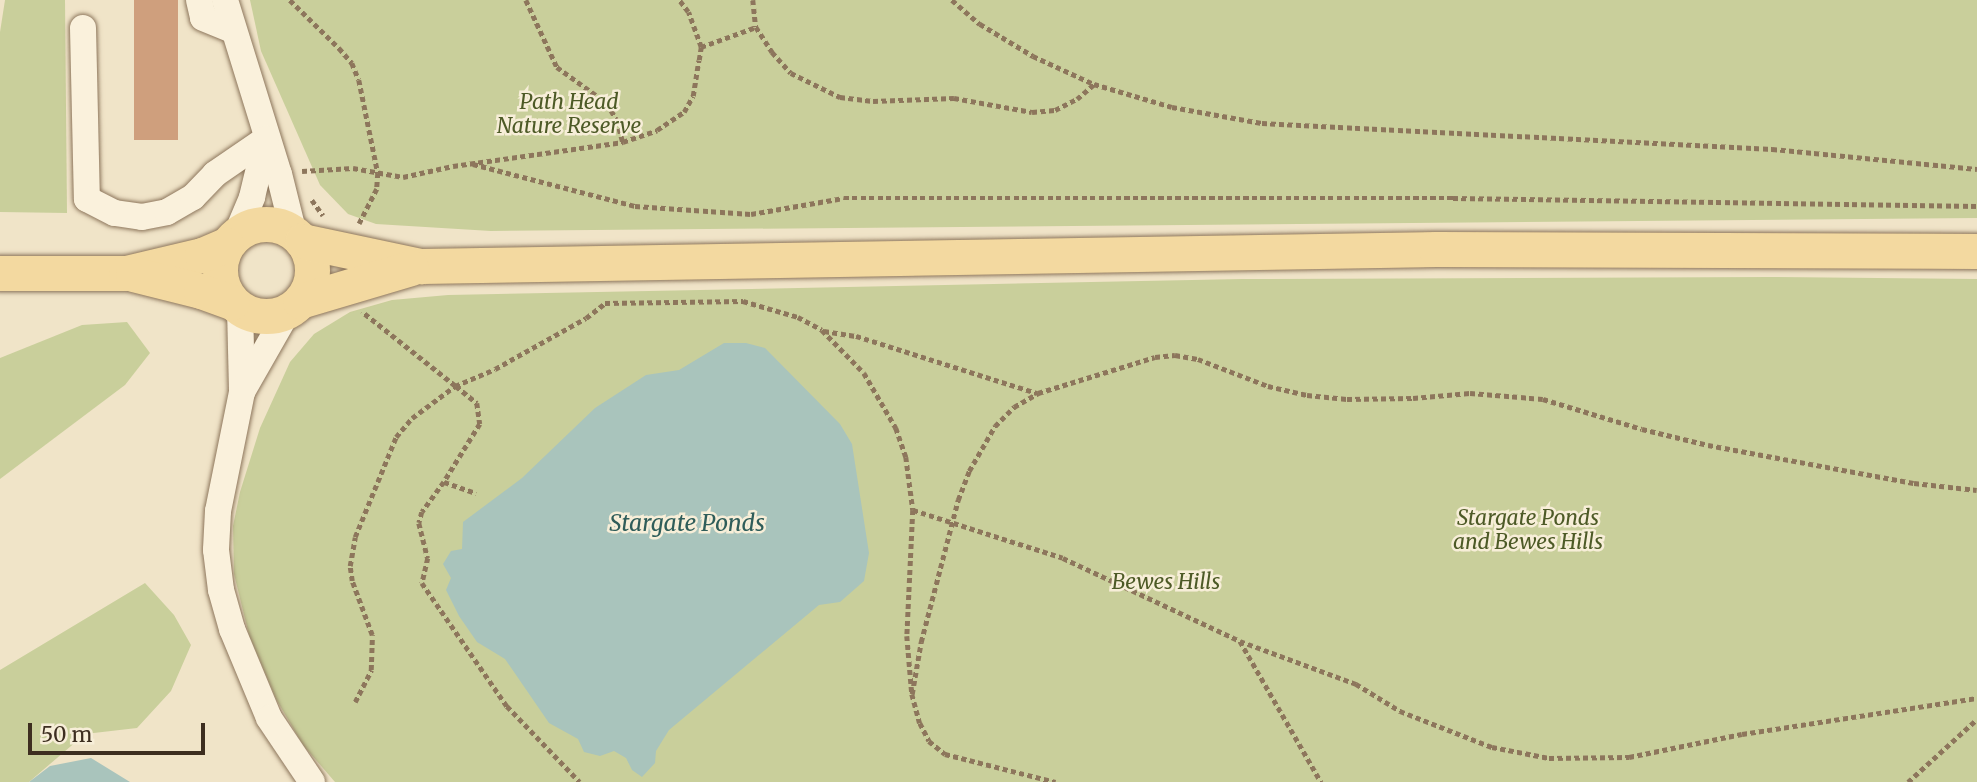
<!DOCTYPE html>
<style>
body{margin:0}
#map{position:relative;width:1977px;height:782px;overflow:hidden;background:#f0e4c8;font-family:Merriweather,serif}
div>[style]{position:absolute}
.green>*{inset:0;background:#c9cf9b}
.water>*{inset:0;background:#a9c4bc}
.building>*{inset:0;background:#cf9f7d;transform-origin:0 0}
.path>*{height:4.5px;margin-top:-2.25px;transform-origin:0;background:repeating-linear-gradient(90deg,#8d765c 0 5px,transparent 0 8.5px)}
.roads{filter:drop-shadow(0 0 2px #8d765c) drop-shadow(0 0 2px #8d765c)}
.minor>*{height:26px;margin:-13px;padding:0 13px;transform-origin:13px;border-radius:13px;background:#faf1dc}
.major>*{height:35px;margin:-17.5px;padding:0 17.5px;transform-origin:17.5px;border-radius:17.5px;background:#f3d9a0}
.major>.ring{margin:-17.5px;padding:0;box-sizing:content-box;background:none;border:35px solid #f3d9a0;border-radius:50%}
span{translate:-50% -50%;white-space:nowrap;text-align:center;line-height:1.15;-webkit-text-stroke:5px #f7eed8;paint-order:stroke}
.park-label{font-size:21px;color:#4d5a26;font-style:italic}
.water-label{font-size:23px;color:#2f5d5a;font-style:italic}
.scale{position:absolute;left:28px;top:723px;width:177px;height:32px;box-sizing:border-box;border:4px solid #3d2e20;border-top:0;padding-left:9px;font-size:21px;line-height:24px;white-space:nowrap;color:#3d2e20;-webkit-text-stroke:5px #f7eed8;paint-order:stroke}
</style>
<div id="map">
<div class="green">
<i style="clip-path:polygon(5px 0,65px 0,67px 213px,0 212px,0 32px)"></i>
<i style="clip-path:polygon(250px 0,1977px 0,1977px 218px,491px 231px,376px 224px,348px 214px,320px 185px,261px 51px)"></i>
<i style="clip-path:polygon(1767px 277px,1977px 279px,1977px 782px,335px 782px,303px 745px,276px 699px,249px 635px,234px 574px,233px 526px,240px 492px,260px 428px,290px 362px,314px 334px,350px 312px,392px 300px,448px 295px,1242px 279px)"></i>
<i style="clip-path:polygon(127px 322px,150px 353px,125px 385px,0 479px,0 358px,82px 325px)"></i>
<i style="clip-path:polygon(145px 583px,174px 615px,191px 645px,171px 691px,137px 728px,85px 734px,29px 782px,0 782px,0 670px)"></i>
</div>
<div class="water">
<i style="clip-path:polygon(724px 343px,746px 343px,765px 348px,840px 424px,852px 444px,869px 553px,864px 581px,840px 602px,819px 605px,669px 730px,656px 751px,655px 763px,642px 777px,632px 770px,626px 758px,614px 751px,600px 756px,584px 752px,578px 739px,549px 723px,505px 659px,477px 642px,459px 616px,446px 590px,451px 578px,443px 564px,451px 551px,462px 549px,463px 522px,522px 478px,595px 408px,646px 375px,679px 370px)"></i>
<i style="clip-path:polygon(91px 758px,130px 782px,29px 782px,50px 766px)"></i>
</div>
<div class="building">
<i style="left:134px;top:0;width:44px;height:140px"></i>
</div>
<div class="path">
<i style="left:290px;top:0;width:69px;rotate:44.4deg"></i>
<i style="left:339px;top:48px;width:20px;rotate:49deg"></i>
<i style="left:352px;top:63px;width:18px;rotate:68deg"></i>
<i style="left:359px;top:80px;width:95px;rotate:78.5deg"></i>
<i style="left:378px;top:173px;width:16px;rotate:94deg"></i>
<i style="left:377px;top:189px;width:39px;rotate:117deg"></i>
<i style="left:526px;top:0;width:74px;rotate:65.2deg"></i>
<i style="left:557px;top:67px;width:62px;rotate:35.8deg"></i>
<i style="left:607px;top:103px;width:20px;rotate:60deg"></i>
<i style="left:617px;top:120px;width:23px;rotate:75deg"></i>
<i style="left:753px;top:0;width:27px;rotate:84deg"></i>
<i style="left:756px;top:27px;width:30px;rotate:57deg"></i>
<i style="left:772px;top:52px;width:28px;rotate:48deg"></i>
<i style="left:791px;top:73px;width:55px;rotate:26.1deg"></i>
<i style="left:840px;top:97px;width:33px;rotate:7deg"></i>
<i style="left:873px;top:101px;width:81px;rotate:-2.1deg"></i>
<i style="left:954px;top:98px;width:79px;rotate:10.2deg"></i>
<i style="left:1032px;top:112px;width:23px;rotate:-5deg"></i>
<i style="left:1055px;top:110px;width:25px;rotate:-27deg"></i>
<i style="left:1077px;top:99px;width:23px;rotate:-41deg"></i>
<i style="left:952px;top:0;width:37px;rotate:41deg"></i>
<i style="left:980px;top:24px;width:62px;rotate:31.1deg"></i>
<i style="left:1033px;top:56px;width:67px;rotate:24.7deg"></i>
<i style="left:1094px;top:84px;width:81px;rotate:16.4deg"></i>
<i style="left:1172px;top:107px;width:91px;rotate:10.1deg"></i>
<i style="left:1262px;top:123px;width:511px;rotate:2.92deg"></i>
<i style="left:1772px;top:149px;width:206px;rotate:5.6deg"></i>
<i style="left:701px;top:47px;width:59px;rotate:-20deg"></i>
<i style="left:473px;top:164px;width:167px;rotate:14.5deg"></i>
<i style="left:635px;top:206px;width:116px;rotate:3.9deg"></i>
<i style="left:751px;top:214px;width:94px;rotate:-9.8deg"></i>
<i style="left:844px;top:198px;width:609px"></i>
<i style="left:1453px;top:198px;width:524px;rotate:0.87deg"></i>
<i style="left:302px;top:171px;width:51px;rotate:-3.4deg"></i>
<i style="left:353px;top:168px;width:51px;rotate:10.2deg"></i>
<i style="left:403px;top:177px;width:51px;rotate:-12.4deg"></i>
<i style="left:453px;top:166px;width:172px;rotate:-8deg"></i>
<i style="left:623px;top:142px;width:36px;rotate:-19deg"></i>
<i style="left:657px;top:130px;width:32px;rotate:-34deg"></i>
<i style="left:684px;top:112px;width:18px;rotate:-61deg"></i>
<i style="left:693px;top:96px;width:36px;rotate:-81deg"></i>
<i style="left:699px;top:60px;width:13px;rotate:-81deg"></i>
<i style="left:701px;top:47px;width:37px;rotate:-110deg"></i>
<i style="left:688px;top:12px;width:15px;rotate:-127deg"></i>
<i style="left:312px;top:200px;width:19px;rotate:54deg"></i>
<i style="left:824px;top:331px;width:32px;rotate:9deg"></i>
<i style="left:856px;top:336px;width:190px;rotate:17.5deg"></i>
<i style="left:455px;top:386px;width:43px;rotate:-23deg"></i>
<i style="left:495px;top:369px;width:104px;rotate:-29.3deg"></i>
<i style="left:586px;top:318px;width:24px;rotate:-38deg"></i>
<i style="left:605px;top:303px;width:138px;rotate:-0.8deg"></i>
<i style="left:743px;top:301px;width:57px;rotate:16.2deg"></i>
<i style="left:798px;top:317px;width:27px;rotate:28deg"></i>
<i style="left:822px;top:330px;width:60px;rotate:45.7deg"></i>
<i style="left:864px;top:373px;width:64px;rotate:59.8deg"></i>
<i style="left:896px;top:428px;width:31px;rotate:71deg"></i>
<i style="left:906px;top:457px;width:53px;rotate:82.5deg"></i>
<i style="left:913px;top:510px;width:126px;rotate:92.7deg"></i>
<i style="left:907px;top:636px;width:58px;rotate:85.1deg"></i>
<i style="left:912px;top:694px;width:30px;rotate:75deg"></i>
<i style="left:920px;top:723px;width:20px;rotate:63deg"></i>
<i style="left:929px;top:741px;width:21px;rotate:39deg"></i>
<i style="left:945px;top:754px;width:114px;rotate:14.2deg"></i>
<i style="left:456px;top:386px;width:27px;rotate:39deg"></i>
<i style="left:477px;top:403px;width:21px;rotate:82deg"></i>
<i style="left:480px;top:424px;width:68px;rotate:121.8deg"></i>
<i style="left:444px;top:482px;width:34px;rotate:19deg"></i>
<i style="left:444px;top:482px;width:37px;rotate:126deg"></i>
<i style="left:422px;top:512px;width:11px;rotate:105deg"></i>
<i style="left:419px;top:523px;width:36px;rotate:76deg"></i>
<i style="left:428px;top:558px;width:26px;rotate:103deg"></i>
<i style="left:422px;top:583px;width:150px;rotate:55.4deg"></i>
<i style="left:507px;top:706px;width:105px;rotate:46.2deg"></i>
<i style="left:913px;top:510px;width:157px;rotate:17.7deg"></i>
<i style="left:1063px;top:558px;width:195px;rotate:25.1deg"></i>
<i style="left:1240px;top:641px;width:163px;rotate:60.1deg"></i>
<i style="left:1240px;top:641px;width:124px;rotate:20.3deg"></i>
<i style="left:1356px;top:684px;width:52px;rotate:31.5deg"></i>
<i style="left:1400px;top:711px;width:99px;rotate:21.4deg"></i>
<i style="left:1492px;top:747px;width:58px;rotate:10.9deg"></i>
<i style="left:1549px;top:758px;width:80px;rotate:-0.7deg"></i>
<i style="left:1629px;top:757px;width:115px;rotate:-11.5deg"></i>
<i style="left:1742px;top:734px;width:238px;rotate:-8.7deg"></i>
<i style="left:912px;top:694px;width:53px;rotate:-80.2deg"></i>
<i style="left:921px;top:642px;width:147px;rotate:-75.4deg"></i>
<i style="left:958px;top:500px;width:31px;rotate:-69deg"></i>
<i style="left:969px;top:471px;width:52px;rotate:-60deg"></i>
<i style="left:995px;top:426px;width:27px;rotate:-45deg"></i>
<i style="left:1014px;top:407px;width:28px;rotate:-30deg"></i>
<i style="left:1038px;top:393px;width:122px;rotate:-17.1deg"></i>
<i style="left:1155px;top:357px;width:20px;rotate:-6deg"></i>
<i style="left:1175px;top:355px;width:23px;rotate:10deg"></i>
<i style="left:1198px;top:359px;width:75px;rotate:21.1deg"></i>
<i style="left:1268px;top:386px;width:40px;rotate:13deg"></i>
<i style="left:1307px;top:395px;width:40px;rotate:5.7deg"></i>
<i style="left:1347px;top:399px;width:66px;rotate:-0.9deg"></i>
<i style="left:1413px;top:398px;width:57px;rotate:-5deg"></i>
<i style="left:1470px;top:393px;width:73px;rotate:4.7deg"></i>
<i style="left:1543px;top:399px;width:103px;rotate:16.9deg"></i>
<i style="left:1642px;top:429px;width:68px;rotate:13.6deg"></i>
<i style="left:1708px;top:445px;width:209px;rotate:10.5deg"></i>
<i style="left:1914px;top:483px;width:63px;rotate:6.3deg"></i>
<i style="left:355px;top:702px;width:36px;rotate:-63deg"></i>
<i style="left:371px;top:670px;width:35px;rotate:-88deg"></i>
<i style="left:372px;top:635px;width:58px;rotate:-110.3deg"></i>
<i style="left:352px;top:581px;width:15px;rotate:-98deg"></i>
<i style="left:350px;top:566px;width:29px;rotate:-80deg"></i>
<i style="left:355px;top:537px;width:108px;rotate:-67.7deg"></i>
<i style="left:396px;top:437px;width:25px;rotate:-50deg"></i>
<i style="left:412px;top:418px;width:54px;rotate:-36.7deg"></i>
<i style="left:455px;top:386px;width:119px;rotate:-141.5deg"></i>
<i style="left:1908px;top:782px;width:93px;rotate:-42.4deg"></i>
</div>
<div class="roads">
<div class="minor">
<i style="left:199px;top:0;width:18px;rotate:77deg"></i>
<i style="left:203px;top:18px;width:31px;rotate:22deg"></i>
<i style="left:225px;top:0;width:182px;rotate:72.8deg"></i>
<i style="left:279px;top:174px;width:62px;rotate:76deg"></i>
<i style="left:83px;top:28px;width:171px;rotate:88.7deg"></i>
<i style="left:87px;top:199px;width:31px;rotate:27deg"></i>
<i style="left:115px;top:213px;width:27px;rotate:8deg"></i>
<i style="left:142px;top:217px;width:25px;rotate:-11deg"></i>
<i style="left:167px;top:212px;width:30px;rotate:-30deg"></i>
<i style="left:193px;top:197px;width:32px;rotate:-46deg"></i>
<i style="left:215px;top:174px;width:62px;rotate:-34.5deg"></i>
<i style="left:237px;top:233px;width:39px;rotate:-67deg"></i>
<i style="left:252px;top:197px;width:60px;rotate:-76.4deg"></i>
<i style="left:240px;top:308px;width:84px;rotate:88.6deg"></i>
<i style="left:242px;top:392px;width:121px;rotate:101.4deg"></i>
<i style="left:218px;top:511px;width:39px;rotate:93deg"></i>
<i style="left:216px;top:550px;width:40px;rotate:82.9deg"></i>
<i style="left:221px;top:590px;width:41px;rotate:74.2deg"></i>
<i style="left:232px;top:629px;width:96px;rotate:67.4deg"></i>
<i style="left:269px;top:718px;width:77px;rotate:56.1deg"></i>
<i style="left:243px;top:390px;width:91px;rotate:-60.3deg"></i>
</div>
<div class="major">
<i class="ring" style="left:220px;top:224px;width:57px;height:57px"></i>
<i style="left:302px;top:241px;width:122px;rotate:11.9deg"></i>
<i style="left:421px;top:266px;width:1015px;rotate:-0.96deg"></i>
<i style="left:1436px;top:249px;width:541px;rotate:0.21deg"></i>
<i style="left:0;top:273px;width:126px"></i>
<i style="left:126px;top:273px;width:78px;rotate:-13.3deg"></i>
<i style="left:202px;top:255px;width:26px;rotate:-23deg"></i>
<i style="left:133px;top:274px;width:70px;rotate:14deg"></i>
<i style="left:201px;top:291px;width:33px;rotate:20deg"></i>
<i style="left:300px;top:301px;width:116px;rotate:-16.6deg"></i>
</div>
</div>
<div class="park-label">
<span style="left:569px;top:114px">Path Head<br>Nature Reserve</span>
<span style="left:1528px;top:530px">Stargate Ponds<br>and Bewes Hills</span>
<span style="left:1166px;top:582px">Bewes Hills</span>
</div>
<div class="water-label">
<span style="left:687px;top:523px">Stargate Ponds</span>
</div>
<div class="scale">50 m</div>
</div>
